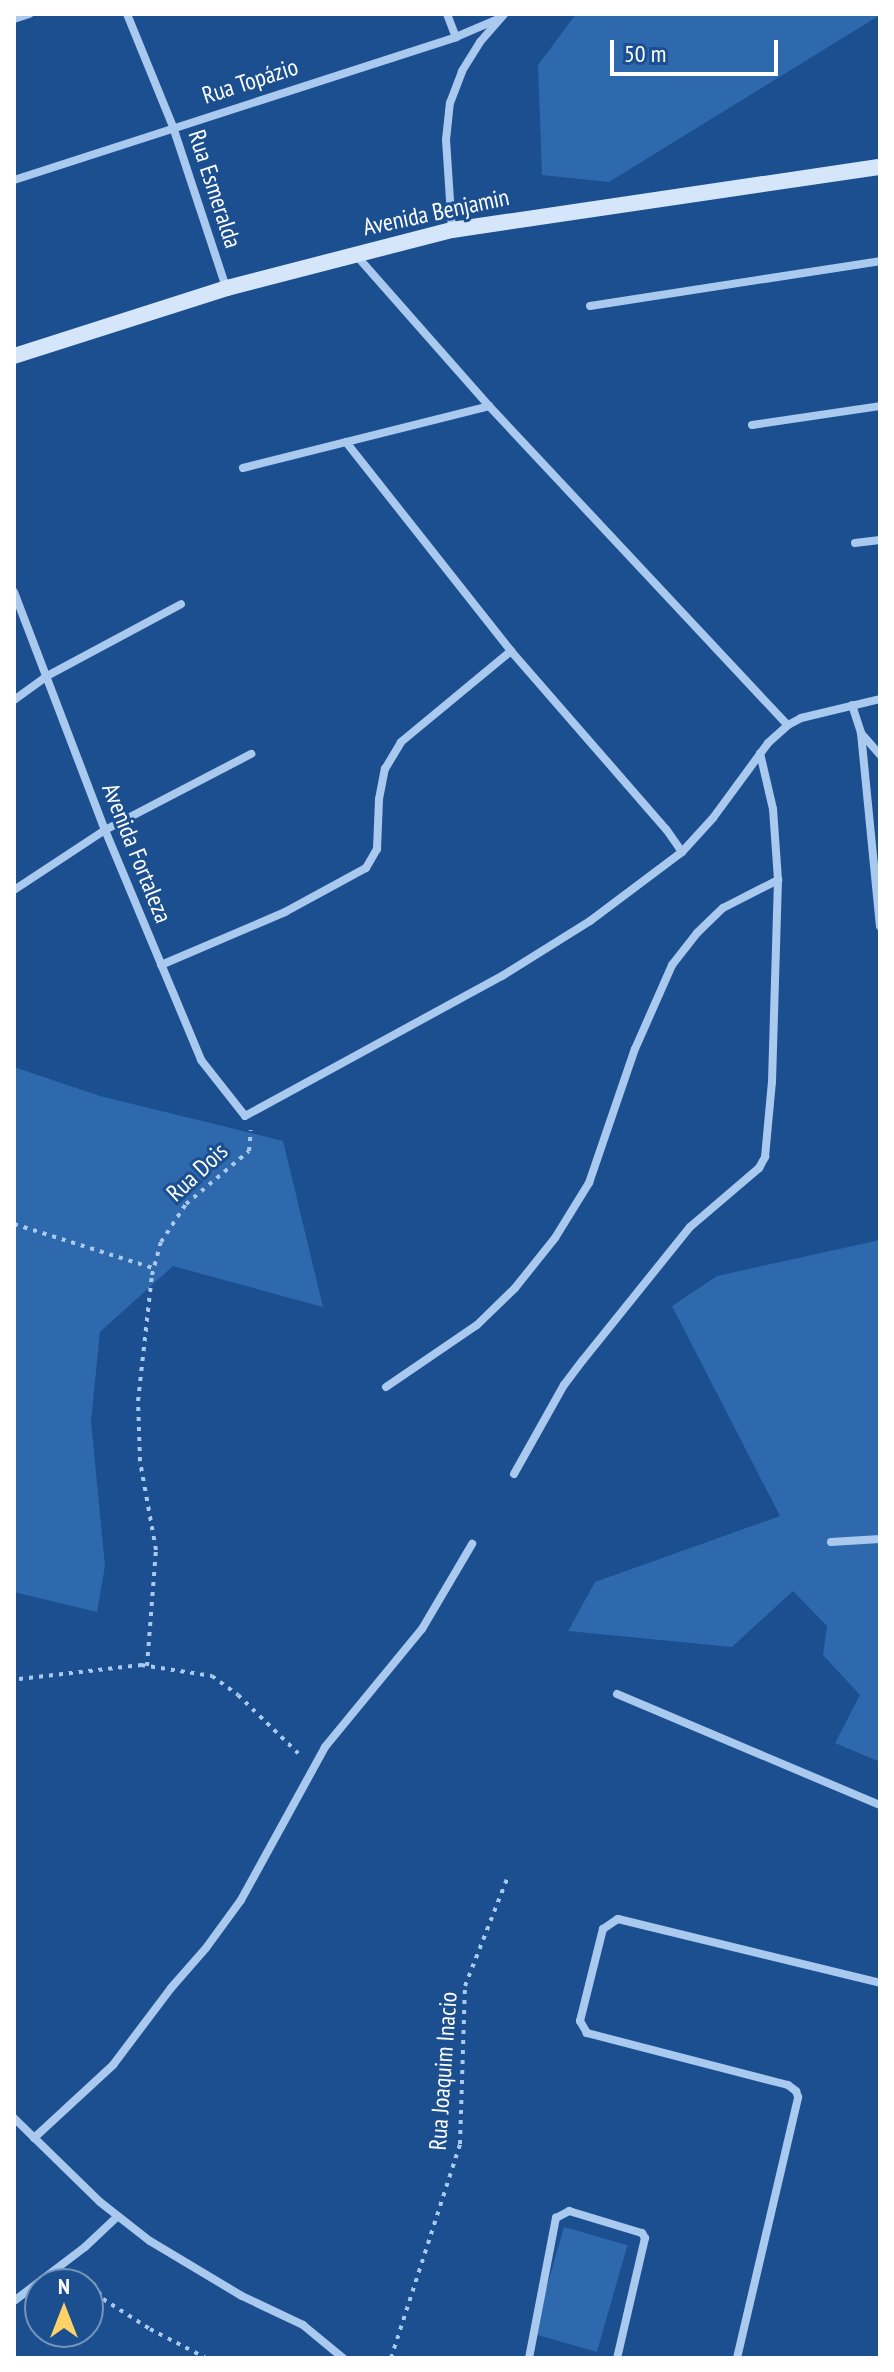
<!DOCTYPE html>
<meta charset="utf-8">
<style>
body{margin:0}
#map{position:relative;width:894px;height:2372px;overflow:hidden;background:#1b4f8f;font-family:"PT Sans Narrow",sans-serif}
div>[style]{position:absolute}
.green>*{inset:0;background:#2e69ad;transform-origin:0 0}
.path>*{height:4px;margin-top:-2px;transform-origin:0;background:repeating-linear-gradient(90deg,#a9c9ee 0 4px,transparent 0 10px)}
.street>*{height:8px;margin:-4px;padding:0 4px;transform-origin:4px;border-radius:4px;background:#a9c9ee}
.secondary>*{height:16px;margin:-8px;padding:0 8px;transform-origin:8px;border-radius:8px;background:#d6e6fa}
span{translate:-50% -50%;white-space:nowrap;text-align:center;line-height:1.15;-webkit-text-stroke:6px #1b4f8f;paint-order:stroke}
.street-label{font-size:24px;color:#fff}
.frame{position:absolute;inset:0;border:16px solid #fff;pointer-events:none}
.north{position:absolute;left:24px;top:2268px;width:80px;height:80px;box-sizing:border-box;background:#1b4f8f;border:2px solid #7695bc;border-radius:50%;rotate:0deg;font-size:22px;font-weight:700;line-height:32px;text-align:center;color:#fff}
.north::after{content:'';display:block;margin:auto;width:28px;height:36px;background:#ffd166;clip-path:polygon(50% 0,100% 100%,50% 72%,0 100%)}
.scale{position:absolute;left:610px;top:40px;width:168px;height:36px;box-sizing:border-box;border:4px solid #fff;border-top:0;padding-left:10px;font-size:24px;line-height:28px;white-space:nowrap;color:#fff;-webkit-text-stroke:6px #1b4f8f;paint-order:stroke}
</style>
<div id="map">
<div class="green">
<i style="clip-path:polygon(576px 14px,880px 14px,880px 15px,609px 182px,542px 175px,538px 65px)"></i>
<i style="clip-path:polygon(14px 1067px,100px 1096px,283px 1141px,323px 1307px,173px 1266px,100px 1332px,91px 1421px,105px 1566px,97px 1612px,14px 1592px)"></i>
<i style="clip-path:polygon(880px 1240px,880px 1762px,835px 1743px,860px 1695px,823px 1655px,827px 1626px,793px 1591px,732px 1647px,568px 1631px,595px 1582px,780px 1516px,672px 1306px,717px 1276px)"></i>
<i style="left:564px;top:2227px;width:66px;height:111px;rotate:16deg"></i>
</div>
<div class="path">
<i style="left:14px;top:1224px;width:146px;rotate:17.6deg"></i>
<i style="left:147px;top:1666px;width:116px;rotate:-85.6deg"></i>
<i style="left:156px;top:1550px;width:90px;rotate:-100.2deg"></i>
<i style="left:140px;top:1461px;width:60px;rotate:-91.9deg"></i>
<i style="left:138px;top:1401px;width:127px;rotate:-83.7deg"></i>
<i style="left:152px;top:1275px;width:34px;rotate:-75deg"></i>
<i style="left:161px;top:1242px;width:45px;rotate:-56.7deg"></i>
<i style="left:186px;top:1204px;width:82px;rotate:-40.1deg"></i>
<i style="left:249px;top:1151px;width:21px;rotate:-85deg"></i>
<i style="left:19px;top:1679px;width:123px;rotate:-6.5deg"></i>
<i style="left:141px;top:1665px;width:72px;rotate:8.8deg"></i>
<i style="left:212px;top:1676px;width:32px;rotate:36deg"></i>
<i style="left:238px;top:1695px;width:89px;rotate:44.1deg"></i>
<i style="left:93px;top:2283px;width:19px;rotate:58deg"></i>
<i style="left:103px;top:2299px;width:56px;rotate:32.6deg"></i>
<i style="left:150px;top:2329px;width:63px;rotate:27.4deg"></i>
<i style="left:391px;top:2358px;width:225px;rotate:-72.1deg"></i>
<i style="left:460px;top:2144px;width:158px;rotate:-88.2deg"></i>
<i style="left:465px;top:1986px;width:115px;rotate:-68.6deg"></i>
</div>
<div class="street">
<i style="left:127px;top:14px;width:122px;rotate:67.8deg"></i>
<i style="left:173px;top:127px;width:169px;rotate:71.7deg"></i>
<i style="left:447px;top:14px;width:25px;rotate:69deg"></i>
<i style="left:14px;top:19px;width:16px;rotate:-18deg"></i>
<i style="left:14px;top:180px;width:465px;rotate:-17.9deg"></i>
<i style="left:456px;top:37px;width:46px;rotate:-23.2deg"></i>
<i style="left:452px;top:230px;width:90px;rotate:-93.8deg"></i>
<i style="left:446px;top:140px;width:37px;rotate:-84deg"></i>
<i style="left:450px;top:103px;width:34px;rotate:-69deg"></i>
<i style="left:462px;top:71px;width:34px;rotate:-58deg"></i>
<i style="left:480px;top:42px;width:37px;rotate:-49deg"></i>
<i style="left:356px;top:255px;width:201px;rotate:48.6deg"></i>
<i style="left:489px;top:406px;width:437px;rotate:46.9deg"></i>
<i style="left:590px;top:306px;width:293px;rotate:-8.8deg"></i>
<i style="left:752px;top:425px;width:129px;rotate:-8.4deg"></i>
<i style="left:346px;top:442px;width:266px;rotate:51.7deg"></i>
<i style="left:511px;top:651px;width:236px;rotate:49deg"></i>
<i style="left:666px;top:829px;width:28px;rotate:55deg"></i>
<i style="left:243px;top:468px;width:254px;rotate:-14.1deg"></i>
<i style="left:855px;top:543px;width:25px;rotate:-7deg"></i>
<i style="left:14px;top:592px;width:255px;rotate:69.1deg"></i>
<i style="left:105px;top:830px;width:249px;rotate:67.3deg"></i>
<i style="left:201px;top:1060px;width:71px;rotate:51.8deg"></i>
<i style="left:245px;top:1116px;width:293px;rotate:-28.6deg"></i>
<i style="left:502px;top:976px;width:104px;rotate:-32deg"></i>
<i style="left:590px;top:921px;width:115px;rotate:-36.9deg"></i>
<i style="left:682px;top:852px;width:46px;rotate:-47.6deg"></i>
<i style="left:713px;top:818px;width:93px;rotate:-53.7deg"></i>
<i style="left:768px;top:743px;width:27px;rotate:-42deg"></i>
<i style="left:788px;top:725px;width:15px;rotate:-28deg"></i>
<i style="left:801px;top:718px;width:81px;rotate:-13.5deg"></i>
<i style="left:14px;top:700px;width:41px;rotate:-36deg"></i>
<i style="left:47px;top:676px;width:152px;rotate:-28.2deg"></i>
<i style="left:852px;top:705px;width:29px;rotate:72deg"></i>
<i style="left:861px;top:733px;width:29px;rotate:49deg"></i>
<i style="left:861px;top:733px;width:194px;rotate:84.4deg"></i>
<i style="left:14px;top:890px;width:109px;rotate:-33.4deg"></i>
<i style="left:105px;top:830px;width:165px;rotate:-27.5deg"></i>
<i style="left:161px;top:965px;width:135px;rotate:-23.1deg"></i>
<i style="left:285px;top:912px;width:92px;rotate:-28.5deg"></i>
<i style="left:366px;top:868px;width:22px;rotate:-60deg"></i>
<i style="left:377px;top:849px;width:50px;rotate:-87.7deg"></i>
<i style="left:379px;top:799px;width:31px;rotate:-79deg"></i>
<i style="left:385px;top:769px;width:31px;rotate:-59deg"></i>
<i style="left:401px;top:742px;width:143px;rotate:-39.6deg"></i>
<i style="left:386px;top:1387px;width:110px;rotate:-34.3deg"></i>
<i style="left:477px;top:1325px;width:53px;rotate:-44.2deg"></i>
<i style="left:515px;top:1288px;width:64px;rotate:-51.3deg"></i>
<i style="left:555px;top:1238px;width:65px;rotate:-58.3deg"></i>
<i style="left:589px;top:1183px;width:142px;rotate:-71.1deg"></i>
<i style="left:635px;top:1049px;width:92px;rotate:-66.2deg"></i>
<i style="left:672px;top:965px;width:41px;rotate:-52deg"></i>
<i style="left:697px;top:933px;width:36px;rotate:-44deg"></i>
<i style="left:723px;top:908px;width:62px;rotate:-27deg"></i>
<i style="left:514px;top:1474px;width:102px;rotate:-60.7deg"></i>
<i style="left:564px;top:1385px;width:31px;rotate:-53deg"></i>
<i style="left:583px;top:1360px;width:171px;rotate:-51.2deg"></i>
<i style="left:690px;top:1227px;width:91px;rotate:-40.5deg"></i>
<i style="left:759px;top:1168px;width:13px;rotate:-61deg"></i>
<i style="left:765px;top:1157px;width:75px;rotate:-84.7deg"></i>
<i style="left:772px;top:1082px;width:202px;rotate:-88.3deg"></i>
<i style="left:778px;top:880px;width:71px;rotate:-94deg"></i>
<i style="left:773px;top:809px;width:57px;rotate:-103.1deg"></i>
<i style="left:831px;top:1542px;width:49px;rotate:-3.5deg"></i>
<i style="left:617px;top:1694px;width:285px;rotate:22.9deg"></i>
<i style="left:14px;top:2118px;width:120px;rotate:44.3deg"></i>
<i style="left:100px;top:2202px;width:63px;rotate:38deg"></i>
<i style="left:150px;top:2241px;width:107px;rotate:30.9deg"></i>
<i style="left:242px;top:2296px;width:68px;rotate:25.4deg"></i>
<i style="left:303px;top:2325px;width:52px;rotate:39.5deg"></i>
<i style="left:34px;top:2138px;width:108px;rotate:-42.7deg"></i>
<i style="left:113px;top:2065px;width:96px;rotate:-53deg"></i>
<i style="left:171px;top:1988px;width:53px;rotate:-48.8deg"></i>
<i style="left:206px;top:1948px;width:59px;rotate:-53.9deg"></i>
<i style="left:241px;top:1900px;width:175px;rotate:-61.2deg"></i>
<i style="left:325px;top:1747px;width:153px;rotate:-50.6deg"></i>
<i style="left:422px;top:1629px;width:99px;rotate:-59.5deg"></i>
<i style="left:14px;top:2301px;width:89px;rotate:-37.3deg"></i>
<i style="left:85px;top:2247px;width:45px;rotate:-43.2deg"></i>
<i style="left:529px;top:2358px;width:143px;rotate:-79.1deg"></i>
<i style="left:556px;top:2218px;width:15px;rotate:-28deg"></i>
<i style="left:569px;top:2211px;width:76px;rotate:16.8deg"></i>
<i style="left:642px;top:2233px;width:6px;rotate:59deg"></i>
<i style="left:645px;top:2238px;width:123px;rotate:103.1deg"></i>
<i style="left:737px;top:2358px;width:268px;rotate:-76.8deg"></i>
<i style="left:798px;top:2097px;width:6px;rotate:-108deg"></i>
<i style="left:796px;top:2091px;width:10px;rotate:-143deg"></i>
<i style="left:788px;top:2085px;width:208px;rotate:-165.5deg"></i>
<i style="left:587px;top:2033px;width:14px;rotate:-120deg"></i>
<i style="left:580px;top:2021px;width:95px;rotate:-76deg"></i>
<i style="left:603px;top:1929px;width:18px;rotate:-34deg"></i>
<i style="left:618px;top:1919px;width:270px;rotate:13.7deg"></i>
</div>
<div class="secondary">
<i style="left:14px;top:356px;width:224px;rotate:-17.7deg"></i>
<i style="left:227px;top:288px;width:232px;rotate:-14.5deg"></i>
<i style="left:452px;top:230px;width:433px;rotate:-8.4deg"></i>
</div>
<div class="street-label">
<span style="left:250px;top:81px;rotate:-18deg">Rua Topázio</span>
<span style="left:215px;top:189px;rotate:72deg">Rua Esmeralda</span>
<span style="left:436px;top:212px;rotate:-12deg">Avenida Benjamin</span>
<span style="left:137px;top:853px;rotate:68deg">Avenida Fortaleza</span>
<span style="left:197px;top:1172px;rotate:-43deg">Rua Dois</span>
<span style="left:443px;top:2071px;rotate:-86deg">Rua Joaquim Inacio</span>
</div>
<div class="frame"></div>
<div class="north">N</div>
<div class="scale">50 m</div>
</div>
